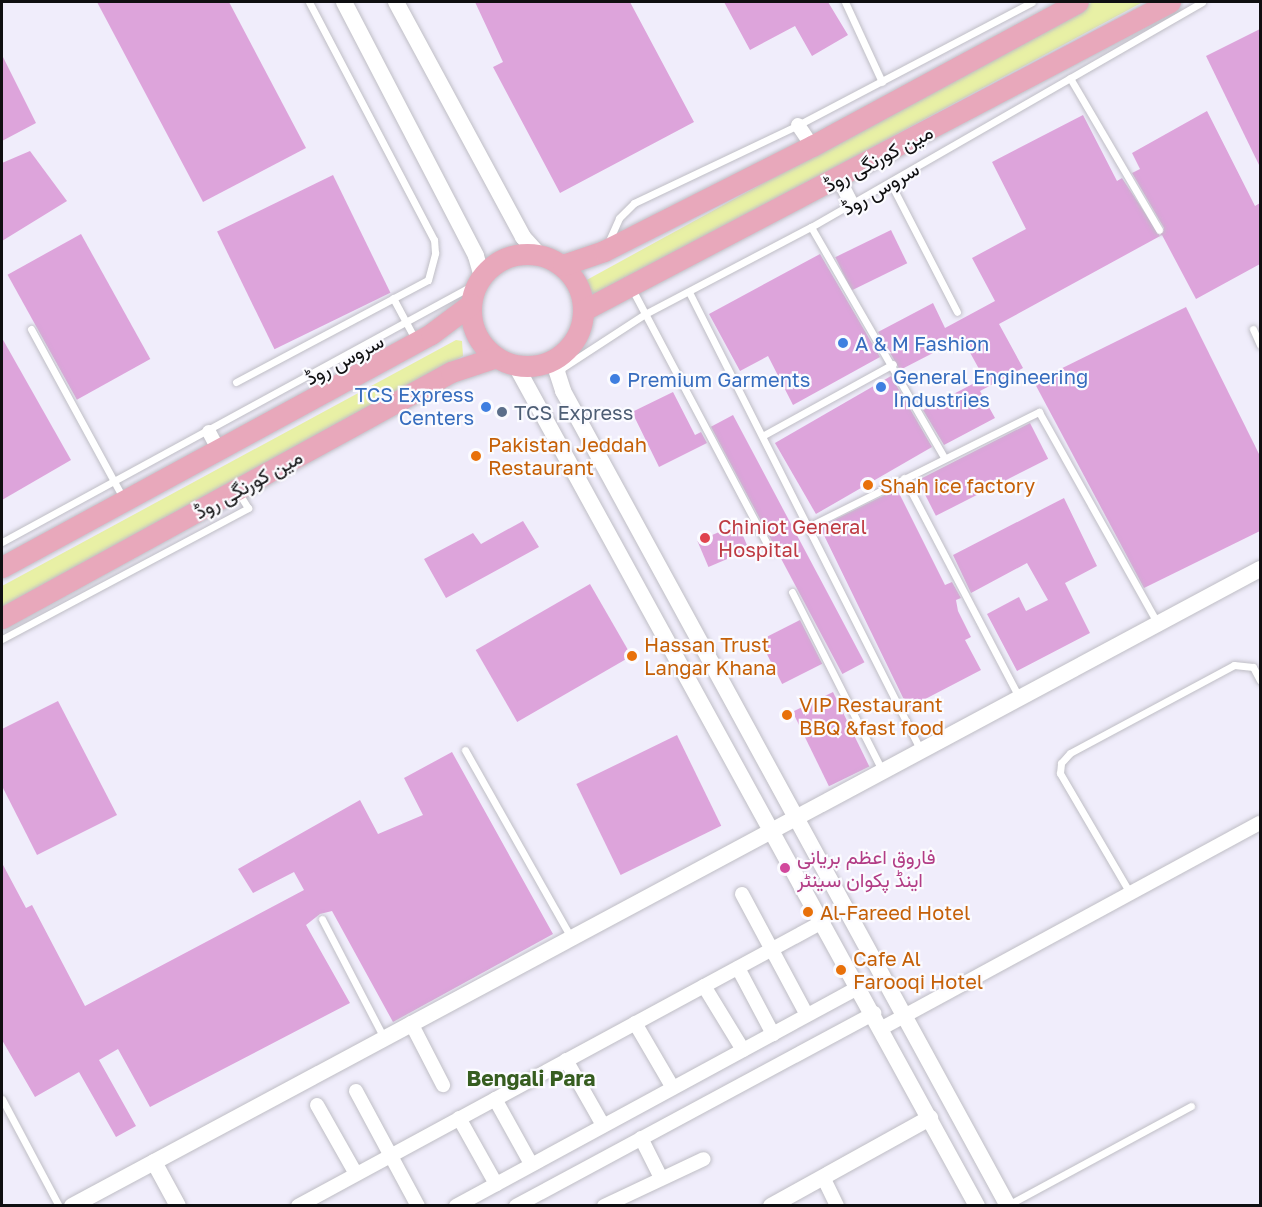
<!DOCTYPE html>
<meta charset="utf-8">
<style>
body{margin:0}
#map{position:relative;width:1262px;height:1207px;overflow:hidden;background:#fbfbff;font-family:"Golos Text",Vazirmatn,sans-serif}
div>[style]{position:absolute}
.built>*{inset:0;background:#f0edfb;transform-origin:0 0}
.green>*{inset:0;background:#e8f0a5}
.building>*{inset:0;background:#dda4db;transform-origin:0 0}
.roads{filter:drop-shadow(0 0 2px #bfbec5) drop-shadow(0 0 2px #bfbec5)}
.service>*{height:7px;margin:-3.5px;padding:0 3.5px;transform-origin:3.5px;border-radius:3.5px;background:#fff}
.minor>*{height:14px;margin:-7px;padding:0 7px;transform-origin:7px;border-radius:7px;background:#fff}
.tertiary>*{height:16px;margin:-8px;padding:0 8px;transform-origin:8px;border-radius:8px;background:#fff}
.primary>*{height:21px;margin:-10.5px;padding:0 10.5px;transform-origin:10.5px;border-radius:10.5px;background:#e8a8bb}
.primary>.ring{margin:-10.5px;padding:0;box-sizing:content-box;background:none;border:21px solid #e8a8bb;border-radius:50%}
.dots>*{width:16px;height:16px;translate:-50% -50%;box-sizing:border-box;border:3px solid #fbfbff;border-radius:50%}
span{translate:-50% -50%;white-space:nowrap;text-align:center;line-height:1.15;-webkit-text-stroke:4.5px #fbfbff;paint-order:stroke}
.street-label{font-size:20px;color:#0f0f11}
.shop-label{font-size:20px;color:#366cbe}
.left{translate:0 -50%;text-align:left}
.right{translate:-100% -50%;text-align:right}
.service-label{font-size:20px;color:#4e5e75}
.food-label{font-size:20px;color:#c56008}
.health-label{font-size:20px;color:#be3a42}
.hotel-label{font-size:20px;color:#b23c85}
.neighbourhood-label{font-size:21px;color:#365d20;font-weight:700}
.frame{position:absolute;inset:0;border:3px solid #0f0f11;pointer-events:none}
</style>
<div id="map">
<div class="built">
<i style="left:2px;top:2px;width:1258px;height:1204px"></i>
</div>
<div class="green">
<i style="clip-path:polygon(1093px 2px,1143px 2px,595px 296px,583px 282px)"></i>
<i style="clip-path:polygon(456px 340px,462px 341px,463px 356px,2px 607px,2px 586px)"></i>
</div>
<div class="building">
<i style="clip-path:polygon(97px 2px,229px 2px,306px 148px,203px 202px)"></i>
<i style="clip-path:polygon(475px 2px,630px 2px,694px 122px,560px 193px,493px 67px,503px 62px)"></i>
<i style="clip-path:polygon(724px 2px,828px 2px,848px 35px,812px 56px,795px 26px,750px 50px)"></i>
<i style="clip-path:polygon(1260px 29px,1260px 167px,1206px 56px)"></i>
<i style="clip-path:polygon(2px 55px,36px 123px,2px 141px)"></i>
<i style="clip-path:polygon(1207px 111px,1255px 206px,1260px 203px,1260px 264px,1196px 299px,1162px 235px,999px 324px,1023px 368px,980px 391px,995px 418px,944px 445px,923px 410px,984px 378px,962px 338px,900px 370px,878px 332px,933px 303px,945px 328px,995px 301px,972px 258px,1026px 229px,992px 162px,1083px 115px,1117px 181px,1122px 178px,1160px 236px,1164px 228px,1132px 173px,1140px 169px,1132px 153px)"></i>
<i style="clip-path:polygon(30px 151px,67px 201px,2px 241px,2px 163px)"></i>
<i style="left:333px;top:175px;width:131px;height:129px;rotate:64deg"></i>
<i style="left:891px;top:230px;width:37px;height:62px;rotate:64deg"></i>
<i style="left:81px;top:234px;width:143px;height:84px;rotate:61deg"></i>
<i style="clip-path:polygon(820px 254px,880px 357px,793px 405px,768px 356px,740px 371px,709px 314px)"></i>
<i style="clip-path:polygon(1186px 307px,1260px 456px,1260px 531px,1144px 588px,1034px 382px)"></i>
<i style="clip-path:polygon(2px 338px,71px 460px,2px 500px)"></i>
<i style="left:891px;top:376px;width:82px;height:134px;rotate:60deg"></i>
<i style="clip-path:polygon(673px 392px,695px 435px,701px 432px,707px 443px,659px 467px,632px 412px)"></i>
<i style="left:733px;top:415px;width:280px;height:25px;rotate:62deg"></i>
<i style="left:1030px;top:423px;width:40px;height:126px;rotate:63deg"></i>
<i style="clip-path:polygon(897px 489px,945px 585px,952px 582px,961px 598px,956px 600px,958px 611px,971px 637px,965px 640px,981px 670px,908px 708px,820px 527px)"></i>
<i style="clip-path:polygon(1064px 498px,1097px 566px,1065px 583px,1090px 633px,1017px 671px,987px 614px,1019px 597px,1026px 611px,1048px 600px,1027px 563px,971px 593px,953px 555px)"></i>
<i style="clip-path:polygon(523px 521px,539px 547px,446px 598px,424px 559px,473px 533px,481px 544px)"></i>
<i style="left:738px;top:524px;width:28px;height:44px;rotate:67deg"></i>
<i style="left:590px;top:584px;width:83px;height:132px;rotate:60deg"></i>
<i style="left:800px;top:620px;width:49px;height:45px;rotate:63deg"></i>
<i style="left:833px;top:692px;width:83px;height:45px;rotate:64deg"></i>
<i style="clip-path:polygon(58px 701px,117px 815px,37px 855px,2px 786px,2px 729px)"></i>
<i style="left:677px;top:735px;width:101px;height:112px;rotate:64deg"></i>
<i style="clip-path:polygon(452px 752px,553px 934px,393px 1022px,332px 911px,320px 914px,306px 925px,350px 1003px,150px 1107px,118px 1049px,99px 1060px,136px 1126px,116px 1137px,79px 1072px,35px 1097px,2px 1040px,2px 863px,26px 908px,32px 905px,85px 1006px,304px 890px,294px 872px,253px 893px,238px 869px,360px 800px,378px 834px,423px 815px,404px 778px)"></i>
</div>
<div class="roads">
<div class="service">
<i style="left:845px;top:2px;width:88px;rotate:65.2deg"></i>
<i style="left:1070px;top:78px;width:176px;rotate:59.6deg"></i>
<i style="left:890px;top:182px;width:146px;rotate:62.7deg"></i>
<i style="left:811px;top:227px;width:266px;rotate:60deg"></i>
<i style="left:608px;top:243px;width:27px;rotate:-66deg"></i>
<i style="left:619px;top:218px;width:21px;rotate:-45deg"></i>
<i style="left:634px;top:203px;width:182px;rotate:-25.4deg"></i>
<i style="left:798px;top:125px;width:264px;rotate:-27.7deg"></i>
<i style="left:632px;top:289px;width:297px;rotate:62.1deg"></i>
<i style="left:689px;top:292px;width:512px;rotate:63.18deg"></i>
<i style="left:393px;top:298px;width:47px;rotate:61.8deg"></i>
<i style="left:31px;top:329px;width:192px;rotate:61.4deg"></i>
<i style="left:1253px;top:329px;width:17px;rotate:66deg"></i>
<i style="left:559px;top:370px;width:103px;rotate:-33.1deg"></i>
<i style="left:645px;top:314px;width:187px;rotate:-27.7deg"></i>
<i style="left:811px;top:227px;width:451px;rotate:-29.9deg"></i>
<i style="left:236px;top:382px;width:217px;rotate:-28deg"></i>
<i style="left:428px;top:280px;width:28px;rotate:-75deg"></i>
<i style="left:435px;top:253px;width:13px;rotate:-94deg"></i>
<i style="left:434px;top:240px;width:269px;rotate:-117.7deg"></i>
<i style="left:764px;top:435px;width:147px;rotate:-28.8deg"></i>
<i style="left:904px;top:478px;width:247px;rotate:62.3deg"></i>
<i style="left:810px;top:526px;width:256px;rotate:-26.5deg"></i>
<i style="left:1039px;top:412px;width:241px;rotate:60.7deg"></i>
<i style="left:2px;top:542px;width:541px;rotate:-28.6deg"></i>
<i style="left:792px;top:592px;width:199px;rotate:63.2deg"></i>
<i style="left:2px;top:639px;width:279px;rotate:-28deg"></i>
<i style="left:248px;top:508px;width:19px;rotate:-122deg"></i>
<i style="left:465px;top:750px;width:215px;rotate:60.5deg"></i>
<i style="left:1130px;top:893px;width:139px;rotate:-120.3deg"></i>
<i style="left:1060px;top:773px;width:10px;rotate:-84deg"></i>
<i style="left:1061px;top:763px;width:13px;rotate:-48deg"></i>
<i style="left:1070px;top:753px;width:186px;rotate:-28.2deg"></i>
<i style="left:1234px;top:665px;width:19px;rotate:6deg"></i>
<i style="left:1253px;top:667px;width:15px;rotate:62deg"></i>
<i style="left:322px;top:919px;width:134px;rotate:62.5deg"></i>
<i style="left:2px;top:1099px;width:121px;rotate:62deg"></i>
<i style="left:1008px;top:1205px;width:208px;rotate:-28.4deg"></i>
</div>
<div class="minor">
<i style="left:798px;top:125px;width:25px;rotate:56deg"></i>
<i style="left:839px;top:179px;width:28px;rotate:63deg"></i>
<i style="left:209px;top:432px;width:19px;rotate:62deg"></i>
<i style="left:742px;top:894px;width:137px;rotate:61.8deg"></i>
<i style="left:738px;top:968px;width:75px;rotate:62.1deg"></i>
<i style="left:704px;top:986px;width:75px;rotate:58.6deg"></i>
<i style="left:411px;top:1023px;width:70px;rotate:62.7deg"></i>
<i style="left:635px;top:1023px;width:75px;rotate:59.7deg"></i>
<i style="left:882px;top:1028px;width:430px;rotate:-28.5deg"></i>
<i style="left:566px;top:1060px;width:75px;rotate:60.4deg"></i>
<i style="left:356px;top:1091px;width:131px;rotate:61.7deg"></i>
<i style="left:495px;top:1099px;width:74px;rotate:61deg"></i>
<i style="left:317px;top:1105px;width:79px;rotate:60.5deg"></i>
<i style="left:459px;top:1118px;width:76px;rotate:60.7deg"></i>
<i style="left:641px;top:1138px;width:45px;rotate:63.4deg"></i>
<i style="left:823px;top:1177px;width:32px;rotate:64deg"></i>
<i style="left:298px;top:1206px;width:598px;rotate:-28.45deg"></i>
<i style="left:456px;top:1206px;width:460px;rotate:-28.5deg"></i>
<i style="left:516px;top:1206px;width:407px;rotate:-28.3deg"></i>
<i style="left:604px;top:1206px;width:110px;rotate:-25.2deg"></i>
</div>
<div class="tertiary">
<i style="left:344px;top:2px;width:286px;rotate:62.5deg"></i>
<i style="left:476px;top:256px;width:22px;rotate:74deg"></i>
<i style="left:396px;top:2px;width:267px;rotate:61.6deg"></i>
<i style="left:523px;top:237px;width:24px;rotate:48deg"></i>
<i style="left:560px;top:355px;width:17px;rotate:100deg"></i>
<i style="left:557px;top:372px;width:20px;rotate:72deg"></i>
<i style="left:563px;top:391px;width:929px;rotate:61.36deg"></i>
<i style="left:516px;top:366px;width:958px;rotate:61.24deg"></i>
<i style="left:154px;top:1162px;width:50px;rotate:61.4deg"></i>
<i style="left:72px;top:1206px;width:1348px;rotate:-28.2deg"></i>
<i style="left:771px;top:1206px;width:182px;rotate:-29deg"></i>
</div>
<div class="primary">
<i class="ring" style="left:471px;top:254px;width:91px;height:91px"></i>
<i style="left:563px;top:265px;width:43px;rotate:-18.9deg"></i>
<i style="left:604px;top:251px;width:233px;rotate:-26.8deg"></i>
<i style="left:812px;top:146px;width:302px;rotate:-28.4deg"></i>
<i style="left:584px;top:310px;width:662px;rotate:-27.73deg"></i>
<i style="left:2px;top:567px;width:488px;rotate:-28.5deg"></i>
<i style="left:431px;top:334px;width:50px;rotate:-36.9deg"></i>
<i style="left:2px;top:618px;width:512px;rotate:-28.72deg"></i>
<i style="left:451px;top:372px;width:48px;rotate:-18.1deg"></i>
</div>
</div>
<div class="dots">
<i style="left:843px;top:343px;background:#3f7fe0"></i>
<i style="left:615px;top:379px;background:#3f7fe0"></i>
<i style="left:881px;top:387px;background:#3f7fe0"></i>
<i style="left:486px;top:407px;background:#3f7fe0"></i>
<i style="left:502px;top:412px;background:#5c6f8a"></i>
<i style="left:476px;top:456px;background:#e8710a"></i>
<i style="left:868px;top:485px;background:#e8710a"></i>
<i style="left:705px;top:538px;background:#e0444e"></i>
<i style="left:632px;top:656px;background:#e8710a"></i>
<i style="left:787px;top:715px;background:#e8710a"></i>
<i style="left:785px;top:868px;background:#d1479c"></i>
<i style="left:808px;top:912px;background:#e8710a"></i>
<i style="left:841px;top:970px;background:#e8710a"></i>
</div>
<div class="street-label">
<span style="left:878px;top:158px;rotate:-28deg">مین کورنگی روڈ</span>
<span style="left:880px;top:188px;rotate:-30deg">سروس روڈ</span>
<span style="left:344px;top:359px;rotate:-28deg">سروس روڈ</span>
<span style="left:248px;top:484px;rotate:-29deg">مین کورنگی روڈ</span>
</div>
<div class="shop-label">
<span class="left" style="left:855px;top:343px">A &amp; M Fashion</span>
<span class="left" style="left:893px;top:388px">General Engineering<br>Industries</span>
<span class="left" style="left:627px;top:379px">Premium Garments</span>
<span class="right" style="left:474px;top:406px">TCS Express<br>Centers</span>
</div>
<div class="service-label">
<span class="left" style="left:514px;top:412px">TCS Express</span>
</div>
<div class="food-label">
<span class="left" style="left:488px;top:456px">Pakistan Jeddah<br>Restaurant</span>
<span class="left" style="left:880px;top:485px">Shah ice factory</span>
<span class="left" style="left:644px;top:656px">Hassan Trust<br>Langar Khana</span>
<span class="left" style="left:799px;top:716px">VIP Restaurant<br>BBQ &amp;fast food</span>
<span class="left" style="left:820px;top:912px">Al-Fareed Hotel</span>
<span class="left" style="left:853px;top:970px">Cafe Al<br>Farooqi Hotel</span>
</div>
<div class="health-label">
<span class="left" style="left:718px;top:538px">Chiniot General<br>Hospital</span>
</div>
<div class="hotel-label">
<span class="left" style="left:797px;top:868px">فاروق اعظم بریانی<br>اینڈ پکوان سینٹر</span>
</div>
<div class="neighbourhood-label">
<span style="left:531px;top:1078px">Bengali Para</span>
</div>
<div class="frame"></div>
</div>
